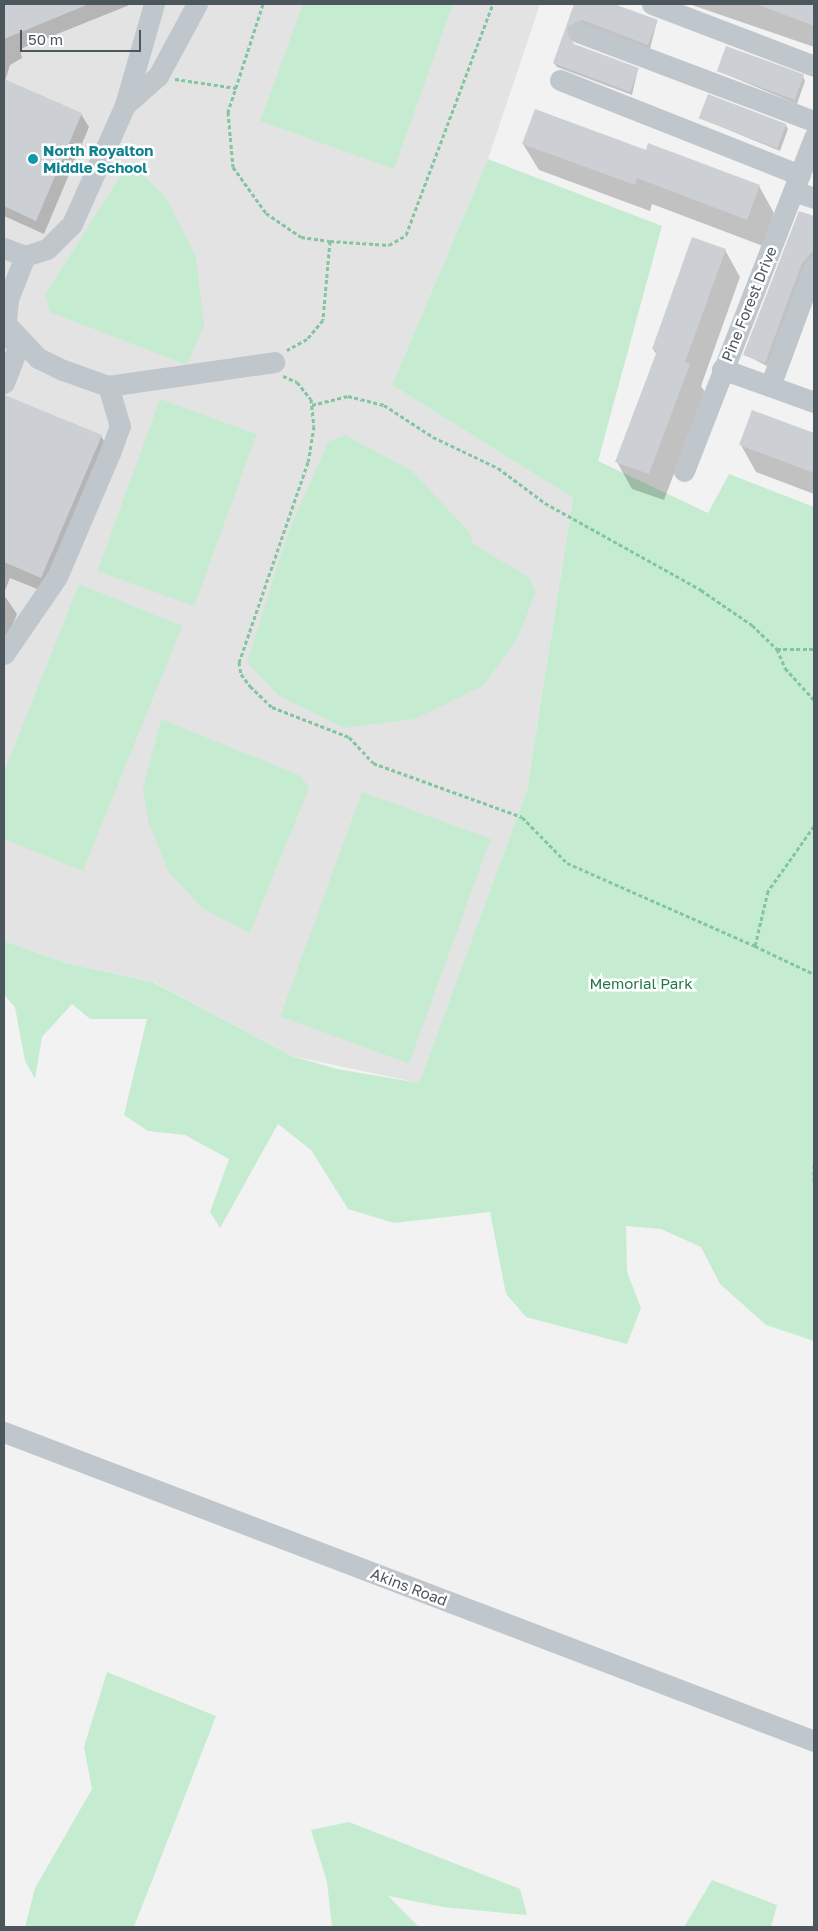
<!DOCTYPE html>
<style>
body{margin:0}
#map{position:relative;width:818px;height:1931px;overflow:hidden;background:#f3f2f2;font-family:"Golos Text",sans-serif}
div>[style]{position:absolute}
.education>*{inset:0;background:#e4e3e3}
.green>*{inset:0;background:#c5ecd1;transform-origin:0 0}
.shadow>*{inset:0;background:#0003}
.building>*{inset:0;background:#cccfd3;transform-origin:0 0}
.path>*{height:3px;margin-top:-1.5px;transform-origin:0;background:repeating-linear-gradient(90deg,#81c69e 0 4px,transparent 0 6.5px)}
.minor>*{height:21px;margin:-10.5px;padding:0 10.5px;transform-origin:10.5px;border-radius:10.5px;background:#bfc7cc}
.dots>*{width:14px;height:14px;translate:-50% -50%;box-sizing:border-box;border:2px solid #fff;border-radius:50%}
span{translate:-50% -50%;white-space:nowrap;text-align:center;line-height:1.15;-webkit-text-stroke:5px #fff;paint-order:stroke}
.culture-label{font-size:15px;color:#0d838f;font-weight:700}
.left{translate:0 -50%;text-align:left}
.street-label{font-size:15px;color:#4b565d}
.park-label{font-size:15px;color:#227845}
.frame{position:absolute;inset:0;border:5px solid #4b565d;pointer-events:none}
.scale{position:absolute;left:20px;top:30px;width:121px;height:22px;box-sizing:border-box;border:2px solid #4b565d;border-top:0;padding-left:6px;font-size:15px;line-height:18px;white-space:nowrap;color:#4b565d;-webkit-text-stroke:4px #fff;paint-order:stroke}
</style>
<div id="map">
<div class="education">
<i style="clip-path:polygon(4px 4px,540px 4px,488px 159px,392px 385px,573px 498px,527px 790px,419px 1083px,292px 1056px,154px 982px,66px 963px,4px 941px)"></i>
</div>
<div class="green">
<i style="clip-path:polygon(303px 4px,453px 4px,394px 169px,260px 121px)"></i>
<i style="clip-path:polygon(488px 159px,662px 226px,598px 461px,708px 513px,729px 474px,814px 507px,814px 1341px,766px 1325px,720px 1284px,701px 1247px,661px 1229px,626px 1226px,627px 1272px,641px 1308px,627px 1344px,526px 1317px,506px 1294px,490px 1212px,394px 1223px,348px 1209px,311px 1150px,278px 1124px,220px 1228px,210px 1212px,229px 1159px,185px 1135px,148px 1131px,124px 1115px,147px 1019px,90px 1019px,72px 1004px,42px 1037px,35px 1079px,25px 1061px,15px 1007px,4px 995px,4px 941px,66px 963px,153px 982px,292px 1056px,337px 1069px,419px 1083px,527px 790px,573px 498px,392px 385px)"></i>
<i style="clip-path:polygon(129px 162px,165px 196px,196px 257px,204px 325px,187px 365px,50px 312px,45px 295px)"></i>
<i style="left:160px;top:399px;width:103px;height:183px;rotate:20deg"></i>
<i style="clip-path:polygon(345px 435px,412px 471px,471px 534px,472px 543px,530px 578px,536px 592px,517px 639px,484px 685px,415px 719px,344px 728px,279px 696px,247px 662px,288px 533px,328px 442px)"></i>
<i style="clip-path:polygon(79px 584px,182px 626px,83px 871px,4px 839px,4px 772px)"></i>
<i style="clip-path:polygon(161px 719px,301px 776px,309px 788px,250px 933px,202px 908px,168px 871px,149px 824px,143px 789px)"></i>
<i style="left:362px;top:792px;width:137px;height:239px;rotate:20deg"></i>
<i style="clip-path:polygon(107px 1672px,216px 1716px,134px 1927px,25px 1927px,35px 1888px,92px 1789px,84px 1747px)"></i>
<i style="clip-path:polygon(349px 1822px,520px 1889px,527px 1915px,443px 1907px,388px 1896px,419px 1927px,332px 1927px,327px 1882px,311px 1830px)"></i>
<i style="clip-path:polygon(712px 1880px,777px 1905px,771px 1927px,684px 1927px)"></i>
</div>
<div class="shadow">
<i style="clip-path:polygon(4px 4px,132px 4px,20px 49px,22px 58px,10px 65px,5px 81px,81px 114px,89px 127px,44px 234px,4px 216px)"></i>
<i style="clip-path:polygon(576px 4px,611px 4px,657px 21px,650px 49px,567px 33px,573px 45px,638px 69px,632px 95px,557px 67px,554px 63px)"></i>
<i style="clip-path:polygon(689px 4px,814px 4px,814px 47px)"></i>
<i style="clip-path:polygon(718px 71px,803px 76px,805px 81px,797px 104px)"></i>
<i style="clip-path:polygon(700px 118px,786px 125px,788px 129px,780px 151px)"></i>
<i style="clip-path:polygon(523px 144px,647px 152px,759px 186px,774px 213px,763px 246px,652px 204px,650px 211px,539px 170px)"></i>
<i style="clip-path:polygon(799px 212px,814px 218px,814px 259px,767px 366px,744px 354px)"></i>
<i style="clip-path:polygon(725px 250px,740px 277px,701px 386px,705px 392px,664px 500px,632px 489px,617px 462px,657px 355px,653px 349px)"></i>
<i style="clip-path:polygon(4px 395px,101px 436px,112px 455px,52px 595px,10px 578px,4px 593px)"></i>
<i style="clip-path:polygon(753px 412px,814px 434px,814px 494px,756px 472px,741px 445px)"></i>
<i style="clip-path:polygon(4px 595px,17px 614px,4px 647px)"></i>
</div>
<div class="building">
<i style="clip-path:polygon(4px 4px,89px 4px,4px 39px)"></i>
<i style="clip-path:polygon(574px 4px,614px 4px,658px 20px,648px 45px,582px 20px,566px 28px,574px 44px,639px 68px,630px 92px,553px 63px)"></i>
<i style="clip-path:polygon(759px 4px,814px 4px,814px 26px,759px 5px)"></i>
<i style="left:726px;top:46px;width:83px;height:27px;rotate:20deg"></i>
<i style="clip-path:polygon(4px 79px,82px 113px,36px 221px,4px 206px)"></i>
<i style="left:708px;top:94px;width:84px;height:26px;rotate:21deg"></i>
<i style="clip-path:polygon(535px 109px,646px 150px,648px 143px,760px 185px,747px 220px,637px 178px,635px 185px,522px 144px)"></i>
<i style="clip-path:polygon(799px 211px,814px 216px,814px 250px,802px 263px,765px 363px,743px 355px)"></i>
<i style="clip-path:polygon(692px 237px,726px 249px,685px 362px,690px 364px,649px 474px,615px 462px,657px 351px,652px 349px)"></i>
<i style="clip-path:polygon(4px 395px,102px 435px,41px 578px,4px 562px)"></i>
<i style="clip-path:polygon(752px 410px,814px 433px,814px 473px,739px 445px)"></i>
</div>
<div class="path">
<i style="left:263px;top:4px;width:114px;rotate:108deg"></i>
<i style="left:228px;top:112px;width:55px;rotate:84.8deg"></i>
<i style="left:233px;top:167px;width:57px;rotate:54.3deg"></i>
<i style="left:266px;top:213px;width:42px;rotate:34.4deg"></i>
<i style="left:301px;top:237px;width:29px;rotate:8deg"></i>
<i style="left:330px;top:241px;width:79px;rotate:95.1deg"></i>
<i style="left:323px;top:320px;width:25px;rotate:130deg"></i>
<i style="left:307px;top:339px;width:23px;rotate:151deg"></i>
<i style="left:175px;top:79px;width:62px;rotate:8.4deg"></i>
<i style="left:330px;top:241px;width:59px;rotate:3.9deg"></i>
<i style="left:389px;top:245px;width:20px;rotate:-30deg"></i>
<i style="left:406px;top:235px;width:247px;rotate:-69.4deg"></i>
<i style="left:283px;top:376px;width:15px;rotate:23deg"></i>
<i style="left:297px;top:382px;width:22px;rotate:51deg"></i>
<i style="left:311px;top:399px;width:27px;rotate:84deg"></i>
<i style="left:314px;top:426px;width:36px;rotate:99deg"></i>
<i style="left:308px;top:462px;width:212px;rotate:109deg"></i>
<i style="left:239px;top:662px;width:12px;rotate:81deg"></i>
<i style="left:241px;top:674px;width:15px;rotate:53deg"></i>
<i style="left:250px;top:686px;width:30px;rotate:44deg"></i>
<i style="left:272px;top:707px;width:83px;rotate:21.3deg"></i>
<i style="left:349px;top:737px;width:35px;rotate:47deg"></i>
<i style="left:373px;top:763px;width:158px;rotate:19.9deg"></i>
<i style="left:522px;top:817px;width:64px;rotate:45.6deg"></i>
<i style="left:567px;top:863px;width:206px;rotate:23.8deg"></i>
<i style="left:312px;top:405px;width:37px;rotate:-14deg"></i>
<i style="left:348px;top:396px;width:37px;rotate:14deg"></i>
<i style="left:384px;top:405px;width:59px;rotate:33.1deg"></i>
<i style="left:433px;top:437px;width:72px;rotate:25.5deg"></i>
<i style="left:498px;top:468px;width:59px;rotate:36.7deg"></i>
<i style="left:545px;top:503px;width:179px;rotate:29.1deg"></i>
<i style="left:701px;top:590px;width:62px;rotate:34.5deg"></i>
<i style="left:752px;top:625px;width:35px;rotate:44deg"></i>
<i style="left:777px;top:649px;width:37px"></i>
<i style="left:777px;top:649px;width:21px;rotate:67deg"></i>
<i style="left:785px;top:668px;width:43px;rotate:47.8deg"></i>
<i style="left:814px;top:826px;width:80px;rotate:125.3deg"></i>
<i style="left:768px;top:891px;width:57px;rotate:103.3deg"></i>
<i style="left:755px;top:946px;width:65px;rotate:25.4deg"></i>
<i style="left:814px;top:1165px;width:16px;rotate:90deg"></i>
</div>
<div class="minor">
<i style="left:652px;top:4px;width:173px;rotate:20.9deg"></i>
<i style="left:578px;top:32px;width:252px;rotate:20.7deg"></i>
<i style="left:560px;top:80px;width:258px;rotate:21.6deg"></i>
<i style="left:125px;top:105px;width:44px;rotate:-41.3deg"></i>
<i style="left:158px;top:76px;width:82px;rotate:-61.6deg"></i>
<i style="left:794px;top:191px;width:21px;rotate:19deg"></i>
<i style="left:4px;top:248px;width:22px;rotate:21deg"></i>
<i style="left:25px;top:256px;width:23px;rotate:-18deg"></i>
<i style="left:47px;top:249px;width:35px;rotate:-45deg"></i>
<i style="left:72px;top:224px;width:130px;rotate:-66deg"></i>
<i style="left:125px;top:105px;width:105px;rotate:-74deg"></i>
<i style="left:25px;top:256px;width:46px;rotate:111.6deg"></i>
<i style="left:8px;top:299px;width:25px;rotate:95deg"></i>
<i style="left:6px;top:324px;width:47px;rotate:46.7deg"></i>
<i style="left:38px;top:358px;width:28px;rotate:26deg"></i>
<i style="left:63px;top:370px;width:48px;rotate:19.6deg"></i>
<i style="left:108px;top:386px;width:168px;rotate:-8.2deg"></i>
<i style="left:722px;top:369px;width:98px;rotate:19.7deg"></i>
<i style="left:4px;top:383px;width:44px;rotate:-68.7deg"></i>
<i style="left:20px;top:342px;width:12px;rotate:-160deg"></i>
<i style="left:770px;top:386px;width:127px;rotate:-69.7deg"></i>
<i style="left:684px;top:471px;width:358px;rotate:-68.7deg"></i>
<i style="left:4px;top:654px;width:93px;rotate:-55.5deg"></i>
<i style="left:57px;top:577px;width:135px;rotate:-66.9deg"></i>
<i style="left:110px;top:453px;width:29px;rotate:-70deg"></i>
<i style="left:120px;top:426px;width:42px;rotate:-106.7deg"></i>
<i style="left:4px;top:1432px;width:867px;rotate:20.88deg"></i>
</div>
<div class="dots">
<i style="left:33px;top:159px;background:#0f9aa8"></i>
</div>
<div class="culture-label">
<span class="left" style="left:43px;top:159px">North Royalton<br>Middle School</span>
</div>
<div class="street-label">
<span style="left:749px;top:304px;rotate:-68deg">Pine Forest Drive</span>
<span style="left:409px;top:1587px;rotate:21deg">Akins Road</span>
</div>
<div class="park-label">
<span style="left:641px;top:984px">Memorial Park</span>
</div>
<div class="frame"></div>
<div class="scale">50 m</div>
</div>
